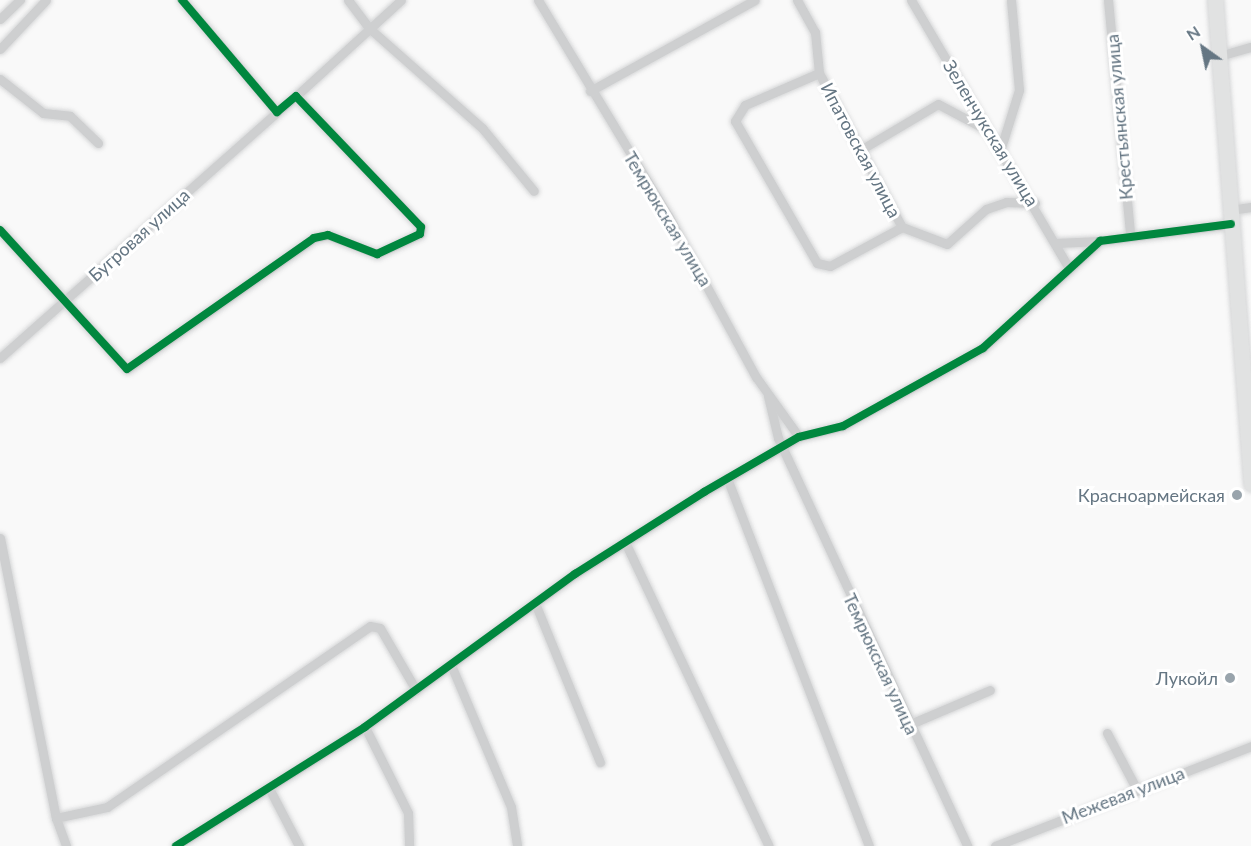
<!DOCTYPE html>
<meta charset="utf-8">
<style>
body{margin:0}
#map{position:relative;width:1251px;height:846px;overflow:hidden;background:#f9f9f9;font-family:Lato,sans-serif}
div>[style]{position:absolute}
.roads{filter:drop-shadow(0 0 2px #d5d6d7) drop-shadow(0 0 2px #d5d6d7)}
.street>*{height:9px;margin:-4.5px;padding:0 4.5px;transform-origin:4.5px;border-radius:4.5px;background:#cecfd0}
.primary>*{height:15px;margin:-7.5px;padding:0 7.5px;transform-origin:7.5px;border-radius:7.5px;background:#e1e2e2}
.cycleway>*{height:8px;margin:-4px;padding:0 4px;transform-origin:4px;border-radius:4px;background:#00873e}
.dots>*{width:16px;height:16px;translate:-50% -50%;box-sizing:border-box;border:3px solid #fff;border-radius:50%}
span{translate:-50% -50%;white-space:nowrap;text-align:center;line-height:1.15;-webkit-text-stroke:6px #fff;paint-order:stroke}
.street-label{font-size:18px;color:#657683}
.poi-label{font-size:18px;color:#657683}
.right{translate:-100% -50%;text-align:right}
.north{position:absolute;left:1173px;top:18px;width:60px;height:60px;-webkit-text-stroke:4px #fff;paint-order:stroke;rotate:327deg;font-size:16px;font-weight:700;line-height:24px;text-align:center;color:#657683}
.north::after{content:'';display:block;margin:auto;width:21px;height:27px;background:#657683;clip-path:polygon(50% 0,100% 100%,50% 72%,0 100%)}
</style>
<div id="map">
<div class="roads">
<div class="street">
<i style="left:348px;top:0;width:35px;rotate:53deg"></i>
<i style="left:369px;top:28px;width:152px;rotate:41.5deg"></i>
<i style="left:483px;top:129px;width:80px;rotate:50.6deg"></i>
<i style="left:538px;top:0;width:253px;rotate:58.9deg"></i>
<i style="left:669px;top:217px;width:182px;rotate:61.5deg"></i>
<i style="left:756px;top:377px;width:74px;rotate:54.4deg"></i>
<i style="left:797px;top:0;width:37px;rotate:61deg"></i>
<i style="left:815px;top:32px;width:41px;rotate:84.4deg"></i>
<i style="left:819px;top:73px;width:175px;rotate:61.7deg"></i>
<i style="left:911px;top:0;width:311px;rotate:59.5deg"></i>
<i style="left:1108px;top:0;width:235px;rotate:84.6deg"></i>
<i style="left:0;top:19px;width:28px;rotate:-44deg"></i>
<i style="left:0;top:49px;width:67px;rotate:-46.8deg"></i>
<i style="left:1219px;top:56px;width:33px;rotate:-16deg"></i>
<i style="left:819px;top:73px;width:81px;rotate:156.6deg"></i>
<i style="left:745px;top:105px;width:19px;rotate:122deg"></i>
<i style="left:735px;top:121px;width:164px;rotate:60deg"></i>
<i style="left:817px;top:263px;width:13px;rotate:13deg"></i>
<i style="left:830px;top:266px;width:82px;rotate:-28.4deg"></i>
<i style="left:902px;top:227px;width:48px;rotate:20.7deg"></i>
<i style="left:947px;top:244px;width:52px;rotate:-41.9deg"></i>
<i style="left:986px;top:209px;width:21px;rotate:-19deg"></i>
<i style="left:1006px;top:202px;width:29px;rotate:2deg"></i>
<i style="left:0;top:79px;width:55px;rotate:38.3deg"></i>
<i style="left:43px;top:113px;width:27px;rotate:6deg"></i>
<i style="left:70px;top:116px;width:39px;rotate:44deg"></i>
<i style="left:590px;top:91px;width:188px;rotate:-28.9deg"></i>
<i style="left:296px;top:96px;width:142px;rotate:-42.4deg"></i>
<i style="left:862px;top:149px;width:88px;rotate:-30.6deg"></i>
<i style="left:938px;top:104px;width:55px;rotate:28deg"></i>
<i style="left:1000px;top:151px;width:64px;rotate:-72.7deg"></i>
<i style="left:1019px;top:90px;width:90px;rotate:-95.1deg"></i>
<i style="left:1230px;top:210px;width:21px;rotate:-8deg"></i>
<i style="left:0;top:230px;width:188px;rotate:47.6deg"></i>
<i style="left:127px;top:369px;width:228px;rotate:-35deg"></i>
<i style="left:314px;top:238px;width:14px;rotate:-12deg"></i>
<i style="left:328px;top:235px;width:53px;rotate:21.2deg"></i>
<i style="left:377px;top:254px;width:47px;rotate:-24.9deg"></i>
<i style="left:420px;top:234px;width:7px;rotate:-82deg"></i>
<i style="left:421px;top:227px;width:181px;rotate:-133.7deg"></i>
<i style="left:296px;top:96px;width:25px;rotate:140deg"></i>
<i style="left:277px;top:112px;width:147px;rotate:-130.3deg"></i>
<i style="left:1056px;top:243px;width:44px;rotate:-2.6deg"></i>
<i style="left:0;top:358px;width:370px;rotate:-41.6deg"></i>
<i style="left:768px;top:396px;width:43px;rotate:76.6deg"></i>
<i style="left:778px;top:438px;width:450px;rotate:65.1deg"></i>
<i style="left:727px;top:478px;width:394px;rotate:68.9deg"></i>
<i style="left:0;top:538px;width:286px;rotate:78.7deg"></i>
<i style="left:56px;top:818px;width:30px;rotate:70deg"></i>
<i style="left:625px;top:542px;width:336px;rotate:64.7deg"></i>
<i style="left:535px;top:603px;width:172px;rotate:67.8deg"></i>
<i style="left:451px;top:665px;width:154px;rotate:67.1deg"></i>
<i style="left:511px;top:807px;width:39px;rotate:81deg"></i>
<i style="left:908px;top:725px;width:89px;rotate:-23.1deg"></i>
<i style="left:365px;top:727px;width:96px;rotate:63.4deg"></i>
<i style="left:408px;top:813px;width:33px;rotate:88deg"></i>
<i style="left:1107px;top:733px;width:64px;rotate:62.2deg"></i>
<i style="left:270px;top:790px;width:63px;rotate:62.6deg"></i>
<i style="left:56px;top:818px;width:52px;rotate:-12.2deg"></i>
<i style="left:107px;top:807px;width:319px;rotate:-34.5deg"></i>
<i style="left:370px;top:626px;width:10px;rotate:11deg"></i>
<i style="left:380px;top:628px;width:72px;rotate:59.9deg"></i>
<i style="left:176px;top:846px;width:223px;rotate:-32.2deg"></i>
<i style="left:365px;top:727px;width:260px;rotate:-36.1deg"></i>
<i style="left:575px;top:574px;width:153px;rotate:-32.4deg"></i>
<i style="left:704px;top:492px;width:110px;rotate:-30.1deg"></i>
<i style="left:799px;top:437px;width:45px;rotate:-14deg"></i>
<i style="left:843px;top:426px;width:160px;rotate:-29.1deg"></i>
<i style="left:983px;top:348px;width:159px;rotate:-42.4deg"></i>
<i style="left:1100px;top:241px;width:132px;rotate:-7.4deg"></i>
<i style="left:995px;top:846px;width:275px;rotate:-21.3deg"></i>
</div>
<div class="primary">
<i style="left:1215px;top:0;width:485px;rotate:85.7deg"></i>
</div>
</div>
<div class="cycleway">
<i style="left:0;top:230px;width:188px;rotate:47.6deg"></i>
<i style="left:127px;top:369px;width:228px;rotate:-35deg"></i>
<i style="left:314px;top:238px;width:14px;rotate:-12deg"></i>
<i style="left:328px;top:235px;width:53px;rotate:21.2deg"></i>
<i style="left:377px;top:254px;width:47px;rotate:-24.9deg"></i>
<i style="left:420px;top:234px;width:7px;rotate:-82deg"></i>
<i style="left:421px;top:227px;width:181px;rotate:-133.7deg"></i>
<i style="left:296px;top:96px;width:25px;rotate:140deg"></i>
<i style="left:277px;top:112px;width:147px;rotate:-130.3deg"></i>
<i style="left:176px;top:846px;width:223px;rotate:-32.2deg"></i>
<i style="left:365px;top:727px;width:260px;rotate:-36.1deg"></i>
<i style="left:575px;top:574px;width:153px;rotate:-32.4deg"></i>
<i style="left:704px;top:492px;width:110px;rotate:-30.1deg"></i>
<i style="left:799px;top:437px;width:45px;rotate:-14deg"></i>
<i style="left:843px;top:426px;width:160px;rotate:-29.1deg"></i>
<i style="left:983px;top:348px;width:159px;rotate:-42.4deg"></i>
<i style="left:1100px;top:241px;width:132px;rotate:-7.4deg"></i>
</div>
<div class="dots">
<i style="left:1237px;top:495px;background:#99a4ac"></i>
<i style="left:1230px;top:678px;background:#99a4ac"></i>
</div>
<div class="street-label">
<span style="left:1119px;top:117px;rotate:-95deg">Крестьянская улица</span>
<span style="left:991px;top:133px;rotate:59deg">Зеленчукская улица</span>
<span style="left:861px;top:150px;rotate:62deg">Ипатовская улица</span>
<span style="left:668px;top:219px;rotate:59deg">Темрюкская улица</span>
<span style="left:139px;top:235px;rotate:-42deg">Бугровая улица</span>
<span style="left:881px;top:664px;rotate:65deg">Темрюкская улица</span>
<span style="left:1123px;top:795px;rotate:-21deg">Межевая улица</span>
</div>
<div class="poi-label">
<span class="right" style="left:1225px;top:495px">Красноармейская</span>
<span class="right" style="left:1218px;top:678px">Лукойл</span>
</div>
<div class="north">N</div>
</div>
